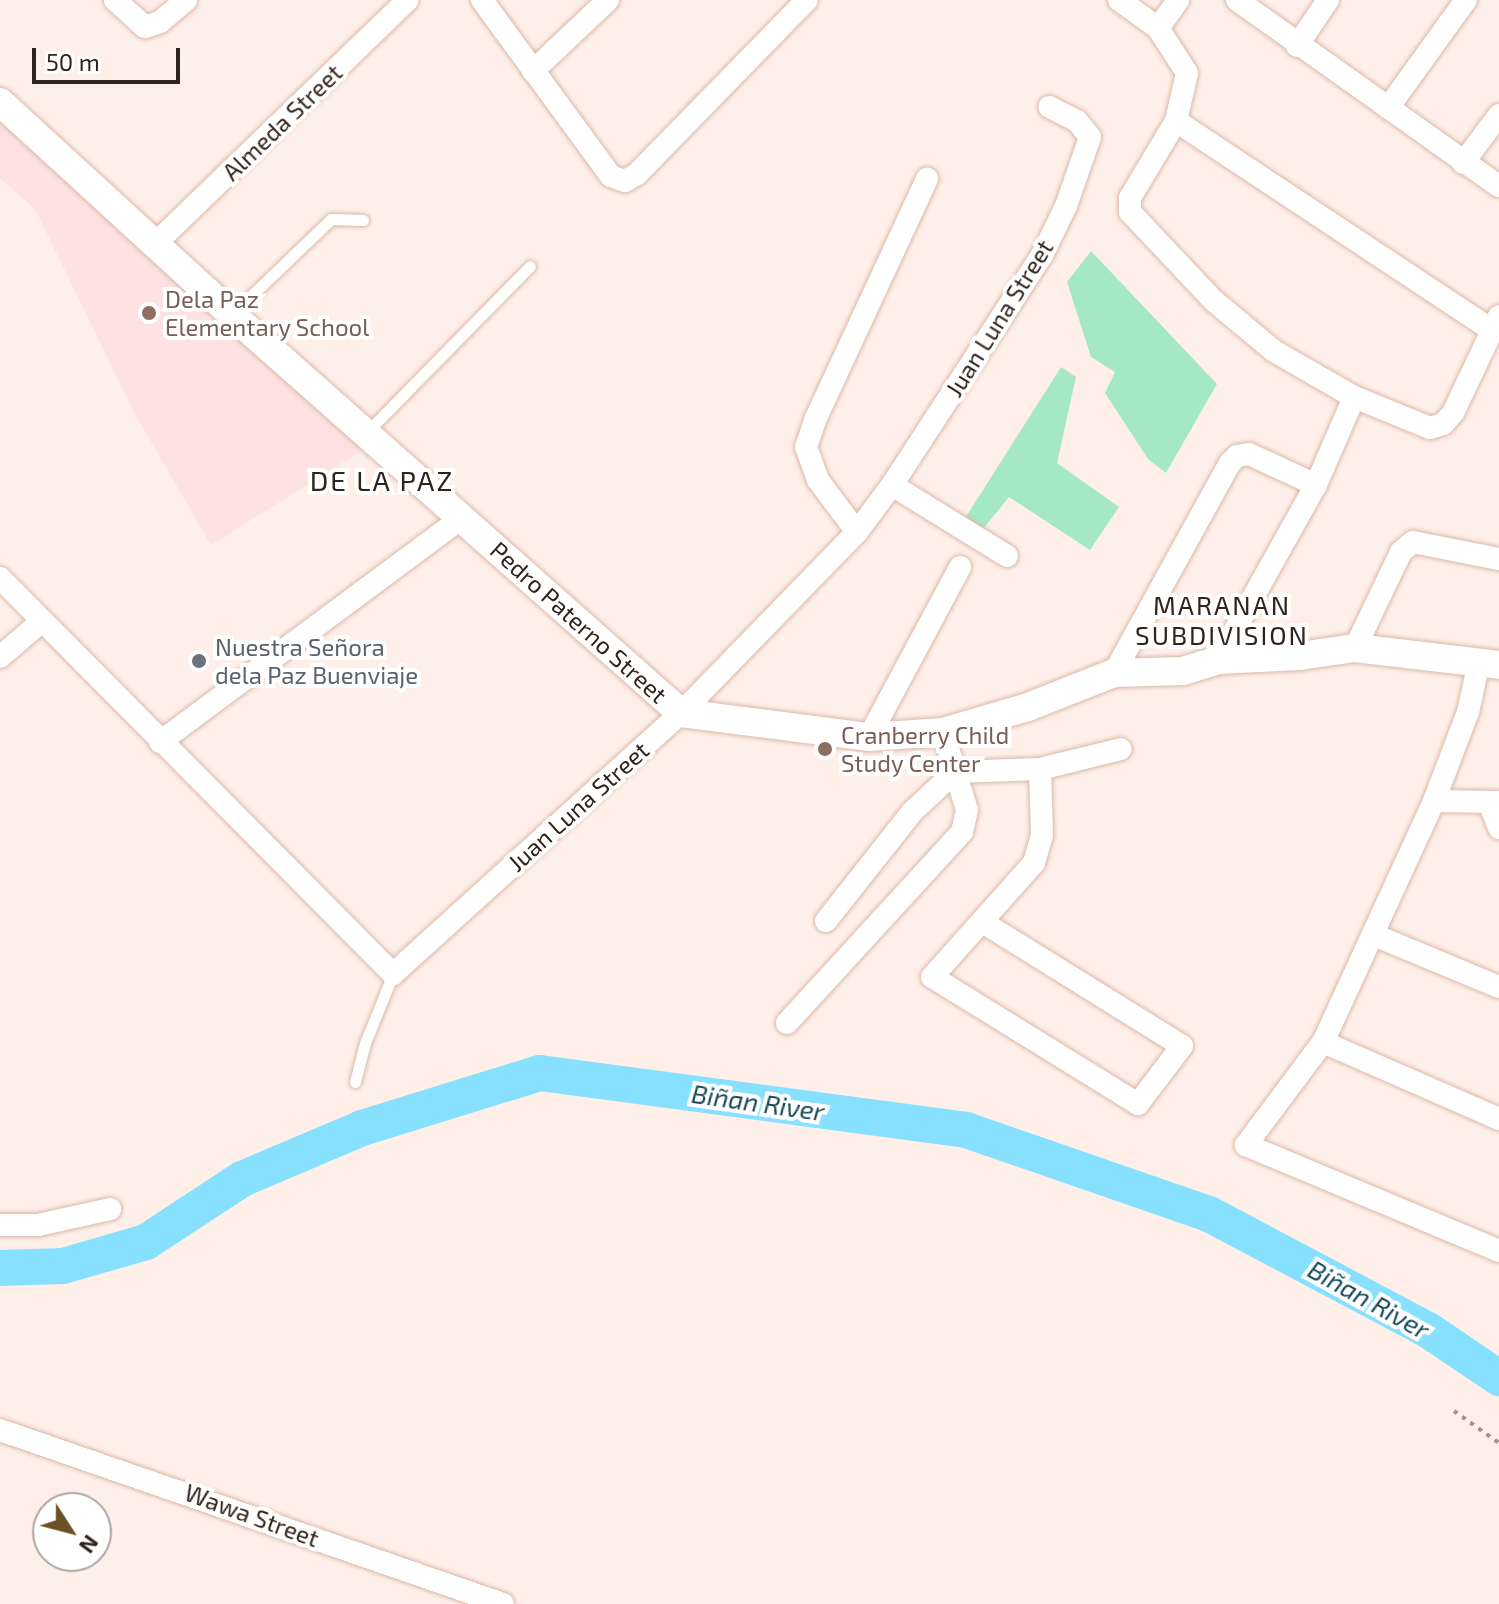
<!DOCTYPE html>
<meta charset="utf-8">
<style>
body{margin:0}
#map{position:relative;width:1499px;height:1604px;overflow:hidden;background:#fef0e9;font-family:"Exo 2",sans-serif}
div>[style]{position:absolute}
.education>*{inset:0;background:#fde2e1}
.green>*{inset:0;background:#a5e9c4}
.river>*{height:36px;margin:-18px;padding:0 18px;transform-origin:18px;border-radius:18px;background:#88e0ff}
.path>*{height:4px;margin-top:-2px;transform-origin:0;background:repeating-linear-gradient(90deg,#a1948d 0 4px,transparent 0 10px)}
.roads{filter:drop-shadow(0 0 2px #dbb9a8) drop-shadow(0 0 2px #dbb9a8)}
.service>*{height:11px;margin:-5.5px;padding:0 5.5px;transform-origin:5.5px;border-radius:5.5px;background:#fff}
.minor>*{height:22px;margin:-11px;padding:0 11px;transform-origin:11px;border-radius:11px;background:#fff}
.tertiary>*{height:28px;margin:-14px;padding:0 14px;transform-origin:14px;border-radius:14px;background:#fff}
.dots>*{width:22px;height:22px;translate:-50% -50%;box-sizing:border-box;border:4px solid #fff;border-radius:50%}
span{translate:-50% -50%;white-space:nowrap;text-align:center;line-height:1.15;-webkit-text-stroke:8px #fff;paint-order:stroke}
.street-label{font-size:24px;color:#2f231c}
.education-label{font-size:24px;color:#785e54}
.left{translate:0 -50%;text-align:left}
.worship-label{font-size:24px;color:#5b616d}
.neighbourhood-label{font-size:26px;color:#2f231c;letter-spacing:2px}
.water-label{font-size:26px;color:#16495a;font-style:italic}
.quarter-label{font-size:28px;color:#2f231c;letter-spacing:2px}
.north{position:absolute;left:32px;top:1492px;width:80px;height:80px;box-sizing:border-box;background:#fff;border:2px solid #aca7a4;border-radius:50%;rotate:126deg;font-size:22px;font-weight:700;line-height:32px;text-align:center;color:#2f231c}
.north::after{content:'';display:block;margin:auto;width:28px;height:36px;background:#6d5024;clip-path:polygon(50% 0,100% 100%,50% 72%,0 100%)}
.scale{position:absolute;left:32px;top:48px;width:148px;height:36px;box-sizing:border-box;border:4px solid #2f231c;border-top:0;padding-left:10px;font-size:24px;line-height:28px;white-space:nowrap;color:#2f231c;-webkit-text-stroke:6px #fff;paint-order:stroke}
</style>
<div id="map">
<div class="education">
<i style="clip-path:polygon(0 116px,71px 185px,363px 450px,211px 545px,136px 416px,35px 209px,0 178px)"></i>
</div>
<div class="green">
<i style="clip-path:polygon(1091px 251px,1217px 384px,1166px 473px,1148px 459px,1105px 393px,1115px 372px,1091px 357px,1067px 282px)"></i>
<i style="clip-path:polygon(1061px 367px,1076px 377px,1057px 463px,1119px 507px,1090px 550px,1009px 497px,979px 534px,962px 523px)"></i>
</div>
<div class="river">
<i style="left:0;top:1268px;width:63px;rotate:-1.8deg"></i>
<i style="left:63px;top:1266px;width:86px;rotate:-16.1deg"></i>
<i style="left:146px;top:1242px;width:115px;rotate:-33.3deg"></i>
<i style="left:242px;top:1179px;width:130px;rotate:-23deg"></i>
<i style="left:362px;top:1128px;width:186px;rotate:-17.2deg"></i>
<i style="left:540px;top:1073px;width:430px;rotate:7.6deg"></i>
<i style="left:966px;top:1130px;width:257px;rotate:19.1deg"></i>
<i style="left:1209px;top:1214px;width:248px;rotate:27.9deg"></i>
<i style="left:1428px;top:1330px;width:86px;rotate:34.1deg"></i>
</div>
<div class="path">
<i style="left:1454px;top:1411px;width:55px;rotate:35.4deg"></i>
</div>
<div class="roads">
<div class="service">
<i style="left:232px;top:314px;width:137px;rotate:-43.8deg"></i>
<i style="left:331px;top:219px;width:32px;rotate:2deg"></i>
<i style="left:365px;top:434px;width:235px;rotate:-45.5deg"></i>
<i style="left:355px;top:1082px;width:40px;rotate:-75.6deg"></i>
<i style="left:365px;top:1043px;width:74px;rotate:-67.9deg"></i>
</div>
<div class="minor">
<i style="left:115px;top:0;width:40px;rotate:42deg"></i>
<i style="left:145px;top:27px;width:16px;rotate:-18deg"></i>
<i style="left:160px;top:22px;width:34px;rotate:-40deg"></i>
<i style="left:482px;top:0;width:218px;rotate:53.8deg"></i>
<i style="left:611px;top:176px;width:15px;rotate:20deg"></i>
<i style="left:625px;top:181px;width:14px;rotate:-30deg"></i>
<i style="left:637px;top:174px;width:243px;rotate:-45.7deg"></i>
<i style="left:1119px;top:0;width:48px;rotate:35.7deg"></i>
<i style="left:1158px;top:28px;width:54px;rotate:57.2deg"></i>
<i style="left:1187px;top:73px;width:49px;rotate:102.9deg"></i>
<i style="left:1176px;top:121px;width:90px;rotate:120.9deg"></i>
<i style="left:1130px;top:198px;width:14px;rotate:90deg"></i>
<i style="left:1130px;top:212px;width:122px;rotate:46.7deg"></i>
<i style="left:1214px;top:301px;width:78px;rotate:39.8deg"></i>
<i style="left:1274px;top:351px;width:92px;rotate:29.9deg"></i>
<i style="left:1354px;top:397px;width:82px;rotate:22.2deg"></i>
<i style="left:1430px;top:428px;width:14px;rotate:-17deg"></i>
<i style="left:1443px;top:424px;width:15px;rotate:-48deg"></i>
<i style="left:1453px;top:413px;width:107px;rotate:-64.6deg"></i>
<i style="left:1237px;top:0;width:321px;rotate:35.4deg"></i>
<i style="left:1158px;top:28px;width:34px;rotate:-54deg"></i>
<i style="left:1297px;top:46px;width:55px;rotate:-56deg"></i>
<i style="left:533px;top:71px;width:103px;rotate:-43.4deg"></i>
<i style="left:1388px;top:108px;width:133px;rotate:-54.2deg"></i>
<i style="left:1176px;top:121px;width:380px;rotate:33.5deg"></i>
<i style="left:1463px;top:163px;width:60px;rotate:-53.1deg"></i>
<i style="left:155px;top:244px;width:351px;rotate:-44deg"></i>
<i style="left:892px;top:485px;width:135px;rotate:31.7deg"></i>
<i style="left:857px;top:532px;width:65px;rotate:-126.9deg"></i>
<i style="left:818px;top:480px;width:35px;rotate:-110deg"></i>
<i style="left:806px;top:447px;width:31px;rotate:-71deg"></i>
<i style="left:816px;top:418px;width:264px;rotate:-65.1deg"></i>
<i style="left:0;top:578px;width:558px;rotate:45.22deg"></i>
<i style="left:393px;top:974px;width:389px;rotate:-42.2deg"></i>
<i style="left:681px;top:713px;width:252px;rotate:-45.8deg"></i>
<i style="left:857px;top:532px;width:59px;rotate:-53.3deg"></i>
<i style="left:892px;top:485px;width:275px;rotate:-56.9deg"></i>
<i style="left:1042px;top:255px;width:55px;rotate:-63.9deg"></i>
<i style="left:1066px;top:206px;width:73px;rotate:-70.8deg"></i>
<i style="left:1090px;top:137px;width:21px;rotate:-129deg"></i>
<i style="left:1077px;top:121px;width:31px;rotate:-153deg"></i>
<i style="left:1355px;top:648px;width:106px;rotate:-64.4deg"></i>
<i style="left:1401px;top:552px;width:16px;rotate:-40deg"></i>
<i style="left:1413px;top:542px;width:88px;rotate:11.2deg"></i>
<i style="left:0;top:657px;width:55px;rotate:-40.6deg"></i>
<i style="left:1218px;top:660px;width:201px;rotate:-60.8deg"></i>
<i style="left:1316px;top:485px;width:96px;rotate:-66.6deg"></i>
<i style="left:1479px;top:662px;width:51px;rotate:102.4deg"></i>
<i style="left:1468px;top:712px;width:95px;rotate:110.9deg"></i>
<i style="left:1434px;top:801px;width:265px;rotate:114.7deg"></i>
<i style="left:1323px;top:1042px;width:129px;rotate:126.8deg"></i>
<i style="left:1246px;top:1145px;width:274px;rotate:22.7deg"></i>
<i style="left:1114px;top:673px;width:240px;rotate:-61.1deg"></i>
<i style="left:1230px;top:463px;width:10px;rotate:-45deg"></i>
<i style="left:1237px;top:456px;width:12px;rotate:-9deg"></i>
<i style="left:1249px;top:454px;width:74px;rotate:24.8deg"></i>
<i style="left:869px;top:737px;width:193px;rotate:-61.8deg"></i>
<i style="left:160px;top:742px;width:376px;rotate:-36.6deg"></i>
<i style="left:1434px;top:801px;width:65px;rotate:0.9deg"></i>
<i style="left:1489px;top:802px;width:28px;rotate:69deg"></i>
<i style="left:826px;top:921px;width:140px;rotate:-51.7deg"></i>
<i style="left:913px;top:811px;width:57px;rotate:-42.9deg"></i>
<i style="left:955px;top:772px;width:85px;rotate:-2deg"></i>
<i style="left:1040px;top:769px;width:83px;rotate:-13.9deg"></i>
<i style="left:984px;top:923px;width:233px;rotate:31.8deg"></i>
<i style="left:1182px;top:1046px;width:73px;rotate:127.2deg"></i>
<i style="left:1138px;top:1104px;width:242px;rotate:-148.3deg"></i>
<i style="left:932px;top:977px;width:153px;rotate:-48.2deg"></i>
<i style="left:1034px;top:863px;width:29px;rotate:-74deg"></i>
<i style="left:1042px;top:835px;width:66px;rotate:-91.7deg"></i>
<i style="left:1374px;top:935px;width:135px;rotate:22.6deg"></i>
<i style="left:787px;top:1023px;width:259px;rotate:-47.5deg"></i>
<i style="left:962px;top:832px;width:23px;rotate:-77deg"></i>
<i style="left:967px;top:810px;width:82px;rotate:-107.1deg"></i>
<i style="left:1323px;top:1042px;width:192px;rotate:23.6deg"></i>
<i style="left:0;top:1225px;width:38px"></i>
<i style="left:38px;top:1225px;width:74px;rotate:-12.5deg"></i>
<i style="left:0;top:1430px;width:532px;rotate:19.08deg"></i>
</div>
<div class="tertiary">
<i style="left:0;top:102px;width:314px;rotate:42.5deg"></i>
<i style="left:231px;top:314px;width:601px;rotate:41.56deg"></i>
<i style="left:681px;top:713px;width:190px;rotate:7.3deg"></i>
<i style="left:869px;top:737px;width:74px;rotate:-3.9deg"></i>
<i style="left:943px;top:732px;width:89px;rotate:-16.4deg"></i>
<i style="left:1028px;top:707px;width:92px;rotate:-21.6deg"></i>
<i style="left:1114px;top:673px;width:69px;rotate:-1.7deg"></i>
<i style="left:1183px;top:671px;width:37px;rotate:-17deg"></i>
<i style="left:1218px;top:660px;width:82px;rotate:-2.8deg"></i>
<i style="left:1300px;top:656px;width:56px;rotate:-8.3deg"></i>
<i style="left:1355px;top:648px;width:145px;rotate:6.7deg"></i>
</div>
</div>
<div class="dots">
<i style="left:149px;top:313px;background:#8d6e63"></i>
<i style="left:199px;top:661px;background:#6b7280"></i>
<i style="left:825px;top:749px;background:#8d6e63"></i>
</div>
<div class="street-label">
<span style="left:282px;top:122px;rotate:-44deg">Almeda Street</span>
<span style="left:999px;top:318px;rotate:-58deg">Juan Luna Street</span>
<span style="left:579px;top:622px;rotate:42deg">Pedro Paterno Street</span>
<span style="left:578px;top:806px;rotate:-42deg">Juan Luna Street</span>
<span style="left:252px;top:1515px;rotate:20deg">Wawa Street</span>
</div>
<div class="education-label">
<span class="left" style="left:165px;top:313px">Dela Paz<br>Elementary School</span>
<span class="left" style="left:841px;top:749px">Cranberry Child<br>Study Center</span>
</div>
<div class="worship-label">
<span class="left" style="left:215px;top:661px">Nuestra Señora<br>dela Paz Buenviaje</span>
</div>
<div class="neighbourhood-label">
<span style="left:1222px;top:620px">MARANAN<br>SUBDIVISION</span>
</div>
<div class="water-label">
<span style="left:758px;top:1102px;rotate:8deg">Biñan River</span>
<span style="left:1369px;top:1299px;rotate:29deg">Biñan River</span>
</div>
<div class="quarter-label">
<span style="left:382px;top:480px">DE LA PAZ</span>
</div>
<div class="north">N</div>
<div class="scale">50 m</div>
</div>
